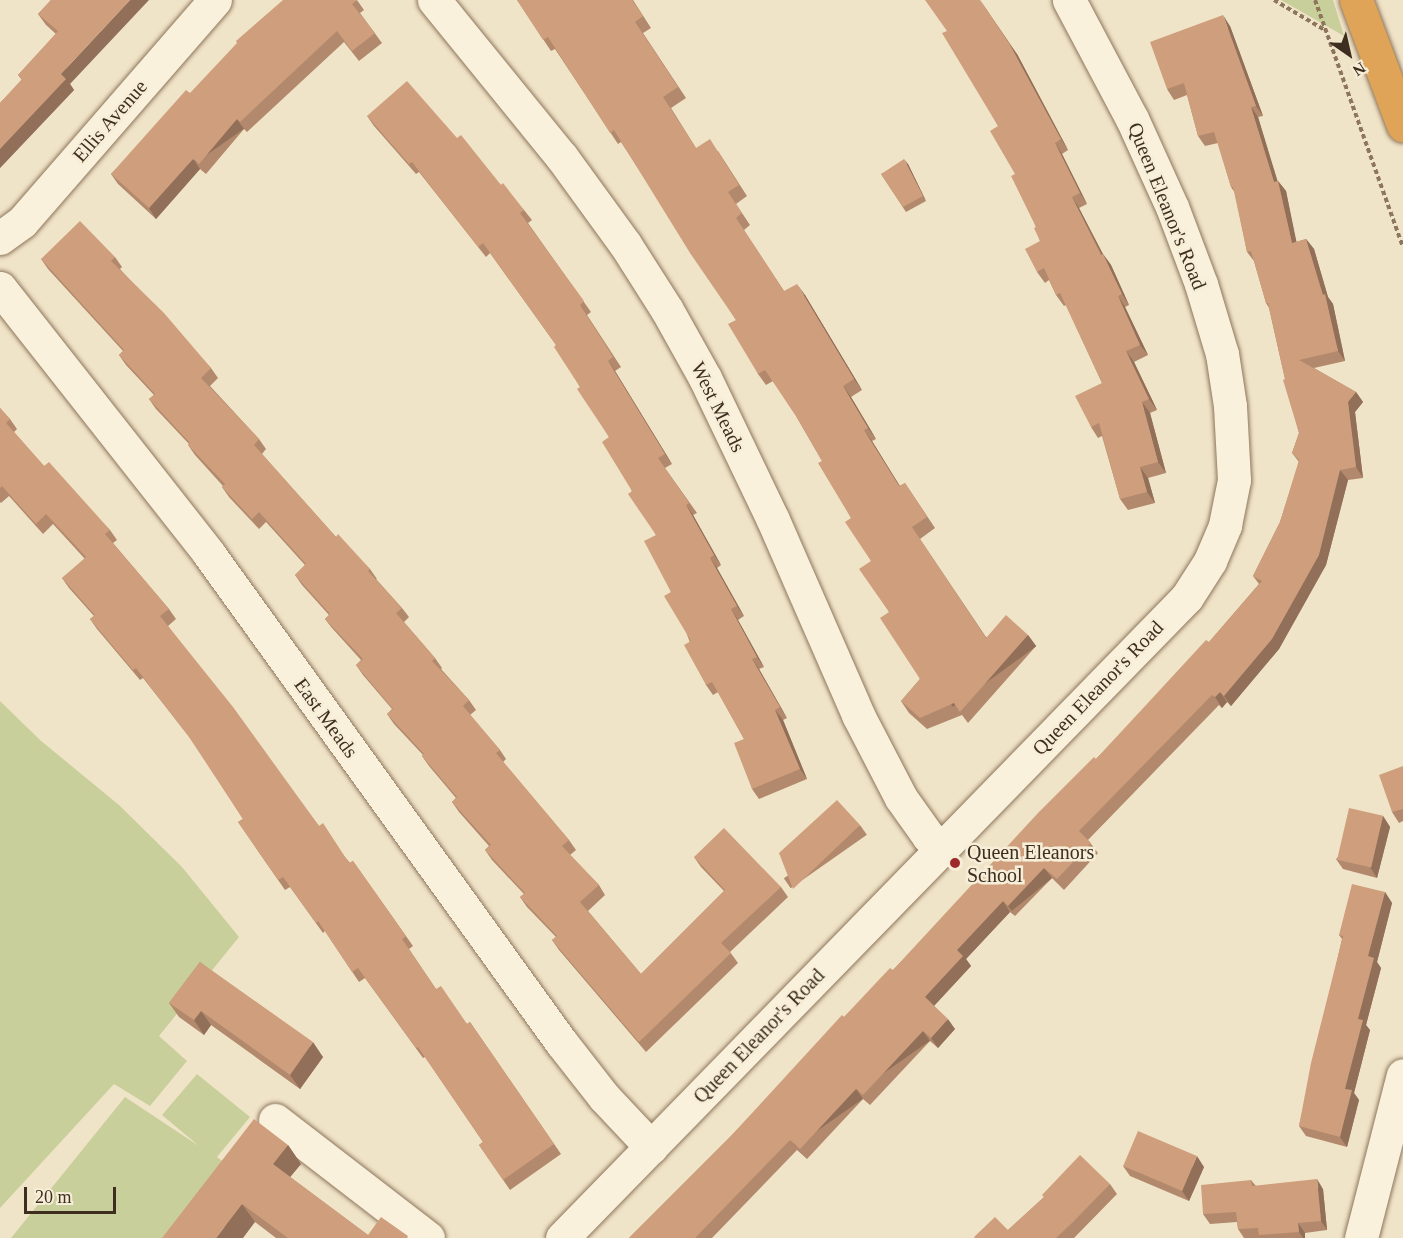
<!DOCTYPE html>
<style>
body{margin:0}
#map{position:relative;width:1403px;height:1238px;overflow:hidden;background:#f0e4c8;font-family:Georgia,serif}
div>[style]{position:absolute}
.green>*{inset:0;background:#c9cf9b}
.path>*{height:4px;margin-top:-2px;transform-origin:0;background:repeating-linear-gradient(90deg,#8d765c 0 4.5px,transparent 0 7.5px)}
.roads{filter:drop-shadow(0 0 2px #8d765c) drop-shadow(0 0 2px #8d765c)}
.minor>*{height:33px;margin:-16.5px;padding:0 16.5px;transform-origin:16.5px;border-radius:16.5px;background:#faf1dc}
.highway>*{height:33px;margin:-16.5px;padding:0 16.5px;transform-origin:16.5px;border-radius:16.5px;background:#e0a458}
.wall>*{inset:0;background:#b2896c;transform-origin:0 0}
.shaded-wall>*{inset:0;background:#916f58;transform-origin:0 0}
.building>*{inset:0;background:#cf9f7d;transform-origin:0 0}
.dots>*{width:16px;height:16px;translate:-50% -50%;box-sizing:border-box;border:3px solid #f7eed8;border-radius:50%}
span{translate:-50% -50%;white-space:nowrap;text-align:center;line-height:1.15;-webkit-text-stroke:5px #f7eed8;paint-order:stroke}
.street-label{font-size:20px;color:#3d2e20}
.poi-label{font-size:20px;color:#3d2e20}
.left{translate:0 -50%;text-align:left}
.north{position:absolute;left:1319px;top:24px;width:60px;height:60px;-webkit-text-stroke:4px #f7eed8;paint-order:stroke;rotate:146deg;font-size:16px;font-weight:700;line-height:24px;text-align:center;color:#3d2e20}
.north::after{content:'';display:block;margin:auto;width:21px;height:27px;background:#3d2e20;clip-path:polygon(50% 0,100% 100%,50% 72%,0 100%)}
.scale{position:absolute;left:24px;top:1187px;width:92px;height:27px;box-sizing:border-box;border:3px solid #3d2e20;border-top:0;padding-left:8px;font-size:18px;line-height:21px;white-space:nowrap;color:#3d2e20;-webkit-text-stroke:4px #f7eed8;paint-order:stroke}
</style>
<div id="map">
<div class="green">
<i style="clip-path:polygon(1281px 0,1333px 0,1344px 36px)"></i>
<i style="clip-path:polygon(0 701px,40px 740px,119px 805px,182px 867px,239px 937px,159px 1036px,187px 1061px,150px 1106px,114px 1084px,0 1208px)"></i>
<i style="clip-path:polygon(197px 1074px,250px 1117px,217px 1157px,229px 1166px,176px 1238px,11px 1238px,125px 1097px,199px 1146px,162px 1115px)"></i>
</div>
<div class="path">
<i style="left:1274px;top:0;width:59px;rotate:30.5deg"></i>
<i style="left:1315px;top:0;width:262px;rotate:70.4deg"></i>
</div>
<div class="roads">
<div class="minor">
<i style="left:434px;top:0;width:201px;rotate:50.9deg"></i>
<i style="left:561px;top:156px;width:109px;rotate:54deg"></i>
<i style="left:625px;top:244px;width:78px;rotate:57.5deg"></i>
<i style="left:667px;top:310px;width:78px;rotate:60.8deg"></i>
<i style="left:705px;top:378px;width:157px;rotate:64.4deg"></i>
<i style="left:773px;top:520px;width:213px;rotate:66.4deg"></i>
<i style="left:858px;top:715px;width:93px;rotate:62.6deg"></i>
<i style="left:901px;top:798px;width:47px;rotate:54.6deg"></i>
<i style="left:928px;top:836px;width:20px;rotate:45deg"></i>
<i style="left:0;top:238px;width:27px;rotate:-36deg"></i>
<i style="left:22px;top:222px;width:294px;rotate:-49deg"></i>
<i style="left:0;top:288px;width:338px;rotate:51.8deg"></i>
<i style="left:209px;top:554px;width:602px;rotate:54.2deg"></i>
<i style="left:561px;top:1042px;width:70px;rotate:52deg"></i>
<i style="left:604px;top:1097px;width:69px;rotate:46.8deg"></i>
<i style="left:275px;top:1120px;width:193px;rotate:37.6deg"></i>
<i style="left:562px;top:1238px;width:895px;rotate:-45.72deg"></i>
<i style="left:1187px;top:597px;width:43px;rotate:-57.4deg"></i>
<i style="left:1210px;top:561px;width:39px;rotate:-67deg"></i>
<i style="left:1225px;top:525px;width:46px;rotate:-78.7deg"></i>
<i style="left:1234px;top:480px;width:74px;rotate:-93.1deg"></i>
<i style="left:1230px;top:406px;width:53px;rotate:-98.7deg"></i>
<i style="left:1222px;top:354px;width:73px;rotate:-106.7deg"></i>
<i style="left:1201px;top:284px;width:82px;rotate:-110.6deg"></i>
<i style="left:1172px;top:207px;width:97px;rotate:-114.4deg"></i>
<i style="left:1132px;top:119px;width:135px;rotate:-117.9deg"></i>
<i style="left:1361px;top:1238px;width:168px;rotate:-75.6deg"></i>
</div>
<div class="highway">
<i style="left:1356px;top:0;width:134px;rotate:69.4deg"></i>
</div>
</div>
<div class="wall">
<i style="clip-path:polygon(51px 0,70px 84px,74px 90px,0 168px,0 103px,22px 80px,18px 75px,56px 34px,46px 25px,38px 14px)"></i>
<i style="clip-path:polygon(357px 0,364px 10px,360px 13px,382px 43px,359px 61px,344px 42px,247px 132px,244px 129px,206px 174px,200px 169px,156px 219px,118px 184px,111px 174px,190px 93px)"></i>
<i style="clip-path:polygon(517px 0,633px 0,651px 28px,643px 33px,686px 98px,671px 108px,696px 148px,718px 151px,747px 196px,736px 204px,750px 225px,744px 230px,784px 291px,805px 295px,862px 390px,851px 397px,876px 439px,872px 441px,900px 486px,905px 483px,935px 528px,920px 539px,986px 637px,1028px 635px,1036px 646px,968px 723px,962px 715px,927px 729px,909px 713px,901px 701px,920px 679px,889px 612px,871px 561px,851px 518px,822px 461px,796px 416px,773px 381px,766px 385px,758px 374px,736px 320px,621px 142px,618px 144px,555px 49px,551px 51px)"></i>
<i style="clip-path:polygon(1230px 26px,1263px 116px,1258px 117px,1277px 181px,1278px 181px,1286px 191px,1296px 242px,1306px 239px,1314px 249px,1328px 297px,1333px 304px,1345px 361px,1314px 368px,1356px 392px,1363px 402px,1355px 412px,1363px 478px,1348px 480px,1326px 565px,1279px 649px,1231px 706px,1227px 702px,1222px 708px,1219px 705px,1088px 840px,1098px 853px,1064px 890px,1052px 878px,1015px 916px,1010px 912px,966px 959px,971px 966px,934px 1006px,955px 1029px,938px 1048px,930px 1041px,870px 1105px,863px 1099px,807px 1159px,797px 1150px,712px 1238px,629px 1238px,731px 1136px,844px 1017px,893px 970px,1096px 759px,1209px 642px,1259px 584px,1253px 576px,1280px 522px,1299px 462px,1292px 453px,1299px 433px,1285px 379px,1269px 308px,1266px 303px,1254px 261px,1247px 252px,1235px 193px,1231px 187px,1218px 143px,1205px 146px,1198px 136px,1187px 95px,1174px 100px,1167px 89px)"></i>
<i style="clip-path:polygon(947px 31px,1017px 54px,1068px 150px,1062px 154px,1087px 204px,1079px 208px,1103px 254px,1111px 265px,1129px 305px,1125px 307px,1148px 355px,1134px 362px,1157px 410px,1150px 413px,1166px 473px,1148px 478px,1155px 503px,1128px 510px,1120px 499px,1102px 436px,1098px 438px,1091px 427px,1102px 383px,1066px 305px,1064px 306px,1056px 295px,1049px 280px,1045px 283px,1037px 272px,1040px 241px,1036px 227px,998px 126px)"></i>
<i style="clip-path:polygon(367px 116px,457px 138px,524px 210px,532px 220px,528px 223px,591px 312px,587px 315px,621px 367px,615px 371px,672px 464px,665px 468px,697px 513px,693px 515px,721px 565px,717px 568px,744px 616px,738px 620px,764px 667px,759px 669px,787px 718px,783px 720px,807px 779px,759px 799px,752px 789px,744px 739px,718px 692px,713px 695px,706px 685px,671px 592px,656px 535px,632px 491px,609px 437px,580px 387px,556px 345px,490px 253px,486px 257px,419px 172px,416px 174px,374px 126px)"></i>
<i style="clip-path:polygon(908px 164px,926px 201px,906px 212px,881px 174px)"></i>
<i style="clip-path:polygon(115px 257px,122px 267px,120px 269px,211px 368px,218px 378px,210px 386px,259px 439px,266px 449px,262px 454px,336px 537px,370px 569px,377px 579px,376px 579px,402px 608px,409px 617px,404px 622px,435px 658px,442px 668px,441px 669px,469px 700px,476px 710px,470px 715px,500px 750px,506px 759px,503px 762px,569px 840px,576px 850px,570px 855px,599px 885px,605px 895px,588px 911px,641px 974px,724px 891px,701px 867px,694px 857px,781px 887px,788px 897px,730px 952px,738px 963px,646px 1052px,559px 950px,552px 940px,556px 937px,527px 907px,520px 897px,524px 894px,492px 860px,485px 850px,489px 846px,459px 812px,452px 802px,456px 798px,429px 766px,422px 756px,423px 755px,394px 724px,387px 714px,392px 709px,363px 675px,356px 665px,361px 660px,332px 628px,325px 619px,329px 615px,302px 585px,295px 575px,305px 565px,266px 522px,259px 529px,229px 497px,222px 487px,223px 486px,195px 455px,188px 445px,189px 444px,156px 409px,149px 399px,154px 395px,126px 365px,119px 355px,123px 351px,48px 269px,41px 259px)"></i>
<i style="clip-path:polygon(0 408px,10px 419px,17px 429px,14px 432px,44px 466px,110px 530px,117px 540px,113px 543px,169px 609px,176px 619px,168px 626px,319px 826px,350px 863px,353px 861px,413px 946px,409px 949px,436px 989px,467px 1024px,470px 1022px,561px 1154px,510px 1190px,479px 1145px,483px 1142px,425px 1057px,423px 1058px,365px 978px,359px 982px,325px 931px,323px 933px,290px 887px,285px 890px,238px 822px,243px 819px,194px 743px,143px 678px,140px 680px,97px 629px,90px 619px,94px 616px,69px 588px,62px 578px,85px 559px,53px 524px,43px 534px,9px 496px,1px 503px,0 502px)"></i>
<i style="clip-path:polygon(1403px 766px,1403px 821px,1399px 823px,1392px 812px)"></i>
<i style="clip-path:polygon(1383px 816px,1390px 827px,1377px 878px,1343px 869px,1336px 859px)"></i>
<i style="left:860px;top:825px;width:12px;height:93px;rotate:55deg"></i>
<i style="clip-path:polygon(1385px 892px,1392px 903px,1377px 962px,1381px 968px,1366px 1025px,1370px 1030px,1354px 1093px,1359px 1100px,1347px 1147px,1306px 1136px,1299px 1126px,1342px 939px,1339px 935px)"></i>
<i style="clip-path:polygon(200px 962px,323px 1057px,300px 1089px,211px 1025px,204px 1035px,179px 1017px,169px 1003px)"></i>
<i style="clip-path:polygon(288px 1145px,301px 1164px,290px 1177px,368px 1235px,409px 1238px,276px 1238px,255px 1222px,162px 1238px)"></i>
<i style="clip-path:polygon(1123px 1166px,1204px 1167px,1189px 1201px,1130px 1176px)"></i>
<i style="clip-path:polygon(1251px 1180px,1256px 1186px,1323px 1189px,1327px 1230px,1305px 1233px,1305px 1238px,1244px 1238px,1238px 1229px,1237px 1222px,1210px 1224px,1203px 1214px)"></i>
<i style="clip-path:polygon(1110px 1184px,1117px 1194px,1074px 1238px,974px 1238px,1008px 1230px,1044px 1197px)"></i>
</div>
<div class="shaded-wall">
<i style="clip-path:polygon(130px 0,149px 0,70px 84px,74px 90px,0 168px,0 149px,61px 74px)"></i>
<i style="clip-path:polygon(980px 0,1017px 54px,1068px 150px,1061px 139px)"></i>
<i style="clip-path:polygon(1223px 15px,1230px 26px,1263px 116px,1256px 106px)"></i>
<i style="clip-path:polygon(1251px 107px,1258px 117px,1281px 192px,1274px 182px)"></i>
<i style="left:237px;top:119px;width:12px;height:59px;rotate:55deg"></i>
<i style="clip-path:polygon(1055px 143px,1062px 154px,1087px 204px,1080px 193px)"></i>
<i style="clip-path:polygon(193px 159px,200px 169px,156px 219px,149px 208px)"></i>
<i style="clip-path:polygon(904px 159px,908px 164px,926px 201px,923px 196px)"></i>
<i style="clip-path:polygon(1278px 181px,1286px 191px,1299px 254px,1292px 243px)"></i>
<i style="clip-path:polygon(1072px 197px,1079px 208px,1109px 266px,1103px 254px,1111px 265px,1129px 305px,1122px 294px)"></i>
<i style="clip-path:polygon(1306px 239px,1314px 249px,1328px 297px,1333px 304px,1345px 361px,1338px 351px)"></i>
<i style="clip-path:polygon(797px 284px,805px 295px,862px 390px,854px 379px)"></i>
<i style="clip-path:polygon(1118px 296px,1125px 307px,1148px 355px,1140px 345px)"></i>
<i style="clip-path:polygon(1126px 351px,1134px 362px,1157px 410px,1149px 399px)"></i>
<i style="clip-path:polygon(608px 361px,615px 371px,672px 464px,665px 454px)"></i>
<i style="clip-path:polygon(843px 386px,851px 397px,876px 439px,868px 428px)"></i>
<i style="clip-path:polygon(1356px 392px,1363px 402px,1355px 412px,1363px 478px,1356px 467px,1348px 402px)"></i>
<i style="clip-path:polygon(1142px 402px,1150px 413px,1166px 473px,1158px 462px)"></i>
<i style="clip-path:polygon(864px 430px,872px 441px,907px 498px,899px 486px)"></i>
<i style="clip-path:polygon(1140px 467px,1148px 478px,1155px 503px,1147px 492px)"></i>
<i style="clip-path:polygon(1340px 470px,1348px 480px,1326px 565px,1279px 649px,1231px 706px,1224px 696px)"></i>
<i style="clip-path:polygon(686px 505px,693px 515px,721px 565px,714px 555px)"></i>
<i style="clip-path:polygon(710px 558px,717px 568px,744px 616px,737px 606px)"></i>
<i style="clip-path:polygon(731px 609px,738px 620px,764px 667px,757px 657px)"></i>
<i style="left:1028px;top:635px;width:14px;height:103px;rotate:54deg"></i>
<i style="clip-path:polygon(752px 659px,759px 669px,787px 718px,780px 707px)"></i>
<i style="clip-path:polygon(1220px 692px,1227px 702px,1222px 708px,1215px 697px)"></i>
<i style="clip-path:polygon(775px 710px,783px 720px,807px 779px,800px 769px)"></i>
<i style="clip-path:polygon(1383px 816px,1390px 827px,1377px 878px,1370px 867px)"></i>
<i style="left:1044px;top:868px;width:13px;height:52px;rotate:51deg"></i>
<i style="clip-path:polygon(1385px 892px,1392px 903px,1377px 962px,1381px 968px,1366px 1025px,1370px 1030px,1354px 1093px,1359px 1100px,1347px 1147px,1340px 1137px,1345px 1089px,1368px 956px)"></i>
<i style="clip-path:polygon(1003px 901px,1010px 912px,966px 959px,971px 966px,932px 1008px,925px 997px,957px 950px)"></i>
<i style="clip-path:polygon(201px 1011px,211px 1025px,204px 1035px,194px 1020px)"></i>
<i style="clip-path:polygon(948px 1019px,955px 1029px,938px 1048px,931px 1038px)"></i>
<i style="left:923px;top:1031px;width:12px;height:88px;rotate:55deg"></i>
<i style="clip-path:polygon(313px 1042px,323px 1057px,300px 1089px,290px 1075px)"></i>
<i style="left:856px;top:1089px;width:12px;height:82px;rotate:55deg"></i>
<i style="clip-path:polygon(288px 1145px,301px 1164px,286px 1182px,273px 1164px)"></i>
<i style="clip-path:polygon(1197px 1156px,1204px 1167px,1189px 1201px,1182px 1191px)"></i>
<i style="clip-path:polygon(1317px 1179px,1323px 1189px,1327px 1230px,1321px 1221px)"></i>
<i style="clip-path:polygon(242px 1204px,255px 1222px,243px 1238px,216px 1238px)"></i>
<i style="clip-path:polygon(1298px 1223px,1305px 1233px,1305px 1238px,1303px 1238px,1299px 1232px)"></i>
</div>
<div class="building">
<i style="clip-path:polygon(51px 0,130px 0,61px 74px,66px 79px,0 149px,0 103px,22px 79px,18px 75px,58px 31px,38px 14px)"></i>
<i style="clip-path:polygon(283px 0,357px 0,352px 4px,375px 33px,352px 51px,337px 31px,240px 122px,237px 119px,199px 164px,193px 159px,149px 208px,111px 174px,186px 90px,190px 93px,237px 43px,236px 41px)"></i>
<i style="clip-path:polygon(517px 0,632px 0,643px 16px,635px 22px,678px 87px,663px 97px,696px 148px,710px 139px,739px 185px,728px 192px,742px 213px,736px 218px,784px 291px,797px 284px,854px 379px,843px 386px,868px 428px,864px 430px,899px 486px,905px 483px,927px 517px,912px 527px,986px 638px,1006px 615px,1028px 635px,960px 712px,954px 703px,920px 718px,901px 701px,920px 679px,880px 618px,889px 612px,859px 569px,871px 561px,845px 522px,851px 518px,818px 463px,822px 461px,796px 416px,765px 370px,758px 374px,728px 324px,736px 320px,690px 253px,614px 130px,610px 133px,548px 37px,543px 40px)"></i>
<i style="clip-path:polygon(925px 0,980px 0,1009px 43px,1061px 139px,1055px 143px,1080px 193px,1072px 197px,1101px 255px,1103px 254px,1122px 294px,1118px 296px,1140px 345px,1126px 351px,1149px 399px,1142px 402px,1158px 462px,1140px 467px,1147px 492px,1120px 499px,1099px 423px,1091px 427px,1075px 396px,1102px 383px,1060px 293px,1056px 295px,1044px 268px,1037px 272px,1025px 249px,1040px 241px,1034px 228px,1036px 227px,1011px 176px,1015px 174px,990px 131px,998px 126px,942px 33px,947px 31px)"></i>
<i style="clip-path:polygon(1223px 15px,1256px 106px,1251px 107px,1274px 182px,1278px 181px,1292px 243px,1306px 239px,1323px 295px,1325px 294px,1338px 351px,1299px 360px,1356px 392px,1348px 402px,1356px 467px,1340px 470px,1319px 555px,1272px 639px,1224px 696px,1220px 692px,1215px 697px,1212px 695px,1079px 831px,1091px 843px,1057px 879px,1044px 868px,1008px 906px,1003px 901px,957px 950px,963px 956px,925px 997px,948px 1019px,931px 1038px,923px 1031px,863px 1095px,856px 1089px,800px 1149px,790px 1140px,695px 1238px,629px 1238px,731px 1136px,842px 1015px,844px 1017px,890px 968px,893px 970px,1038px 813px,1094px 757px,1096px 759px,1206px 640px,1209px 642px,1262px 581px,1253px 576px,1280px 522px,1299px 460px,1292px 453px,1299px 433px,1283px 380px,1285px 379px,1268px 303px,1266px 303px,1251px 251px,1247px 252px,1233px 187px,1231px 187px,1214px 132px,1198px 136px,1184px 83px,1167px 89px,1150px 42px)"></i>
<i style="clip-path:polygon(407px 81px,457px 138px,461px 135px,501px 185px,503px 183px,524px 210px,520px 213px,584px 301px,580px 305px,613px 357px,608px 361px,665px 454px,658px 458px,689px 503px,686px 505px,714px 555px,710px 558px,737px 606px,731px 609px,757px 657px,752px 659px,780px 707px,775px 710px,800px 769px,752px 789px,734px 743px,744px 739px,712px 682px,706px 685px,684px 645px,691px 641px,664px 596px,671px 592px,644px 541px,656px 535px,628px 494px,632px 491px,602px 442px,609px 437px,577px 389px,580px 387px,554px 347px,556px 345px,483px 243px,478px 247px,412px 162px,409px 164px,367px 116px)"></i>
<i style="clip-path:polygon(904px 159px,923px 196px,903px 207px,881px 174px)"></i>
<i style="clip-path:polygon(80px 221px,115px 257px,111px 261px,164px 313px,211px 368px,201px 378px,259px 439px,254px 445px,336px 537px,338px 534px,370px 569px,368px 571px,402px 608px,396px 613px,435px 658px,432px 661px,469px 700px,463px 706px,500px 750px,496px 753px,569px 840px,562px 846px,599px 885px,580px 902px,641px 974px,725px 890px,694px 857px,724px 828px,781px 887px,721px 943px,731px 953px,639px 1042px,552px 940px,557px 936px,520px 897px,525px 893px,485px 850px,491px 845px,452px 802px,457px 797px,422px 756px,424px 754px,387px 714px,393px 709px,356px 665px,363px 659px,325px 619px,330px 614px,295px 575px,306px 564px,259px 512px,252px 519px,222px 487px,225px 484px,188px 445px,190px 443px,149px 399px,155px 394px,119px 355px,124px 350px,41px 259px)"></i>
<i style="clip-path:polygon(0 408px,10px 419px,6px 423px,44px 466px,49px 462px,110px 530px,105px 534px,169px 609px,160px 616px,233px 707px,319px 826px,323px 823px,349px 863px,353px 861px,406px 936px,402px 939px,436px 989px,441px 986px,467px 1024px,470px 1022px,554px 1144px,503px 1180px,479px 1145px,483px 1142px,418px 1047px,416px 1048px,358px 968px,352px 972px,318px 921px,316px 923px,283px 877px,278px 880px,238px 822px,243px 819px,189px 737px,136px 668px,133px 670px,90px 619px,95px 615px,62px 578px,86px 557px,46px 514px,36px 524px,2px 486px,0 488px)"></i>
<i style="clip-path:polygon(1403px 766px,1403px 809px,1392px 812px,1379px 775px)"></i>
<i style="clip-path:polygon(837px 800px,860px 825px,793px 889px,779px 853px)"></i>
<i style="left:1349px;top:808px;width:35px;height:53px;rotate:13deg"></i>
<i style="clip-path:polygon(1352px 884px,1385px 892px,1368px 956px,1374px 958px,1358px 1019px,1363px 1020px,1345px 1089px,1352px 1090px,1340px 1137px,1299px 1126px,1311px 1063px,1343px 936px,1339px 935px)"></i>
<i style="clip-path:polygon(200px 962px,313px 1042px,290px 1075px,201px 1011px,194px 1020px,169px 1003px)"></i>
<i style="clip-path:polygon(254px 1119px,288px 1145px,273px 1164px,368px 1235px,381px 1217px,408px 1236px,407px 1238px,288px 1238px,242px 1204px,216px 1238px,162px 1238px)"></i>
<i style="left:1138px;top:1131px;width:64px;height:38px;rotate:23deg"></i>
<i style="clip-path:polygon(1080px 1155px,1110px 1184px,1073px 1222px,1056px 1238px,975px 1238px,974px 1237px,995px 1217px,1008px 1230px,1044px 1197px,1042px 1195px)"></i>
<i style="clip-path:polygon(1317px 1179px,1321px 1221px,1298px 1223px,1299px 1232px,1259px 1235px,1258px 1228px,1238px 1229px,1236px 1212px,1203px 1214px,1201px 1185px,1251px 1180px,1252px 1186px)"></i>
</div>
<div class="dots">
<i style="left:955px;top:863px;background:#9e2a2b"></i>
</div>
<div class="street-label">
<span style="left:110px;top:121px;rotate:-49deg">Ellis Avenue</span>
<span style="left:1167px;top:206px;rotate:68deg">Queen Eleanor's Road</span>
<span style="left:718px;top:407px;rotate:64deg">West Meads</span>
<span style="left:1098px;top:688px;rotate:-46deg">Queen Eleanor's Road</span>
<span style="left:326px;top:718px;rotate:54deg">East Meads</span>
<span style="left:759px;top:1036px;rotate:-46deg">Queen Eleanor's Road</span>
</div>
<div class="poi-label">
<span class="left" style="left:967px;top:864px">Queen Eleanors<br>School</span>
</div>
<div class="north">N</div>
<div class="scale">20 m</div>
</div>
